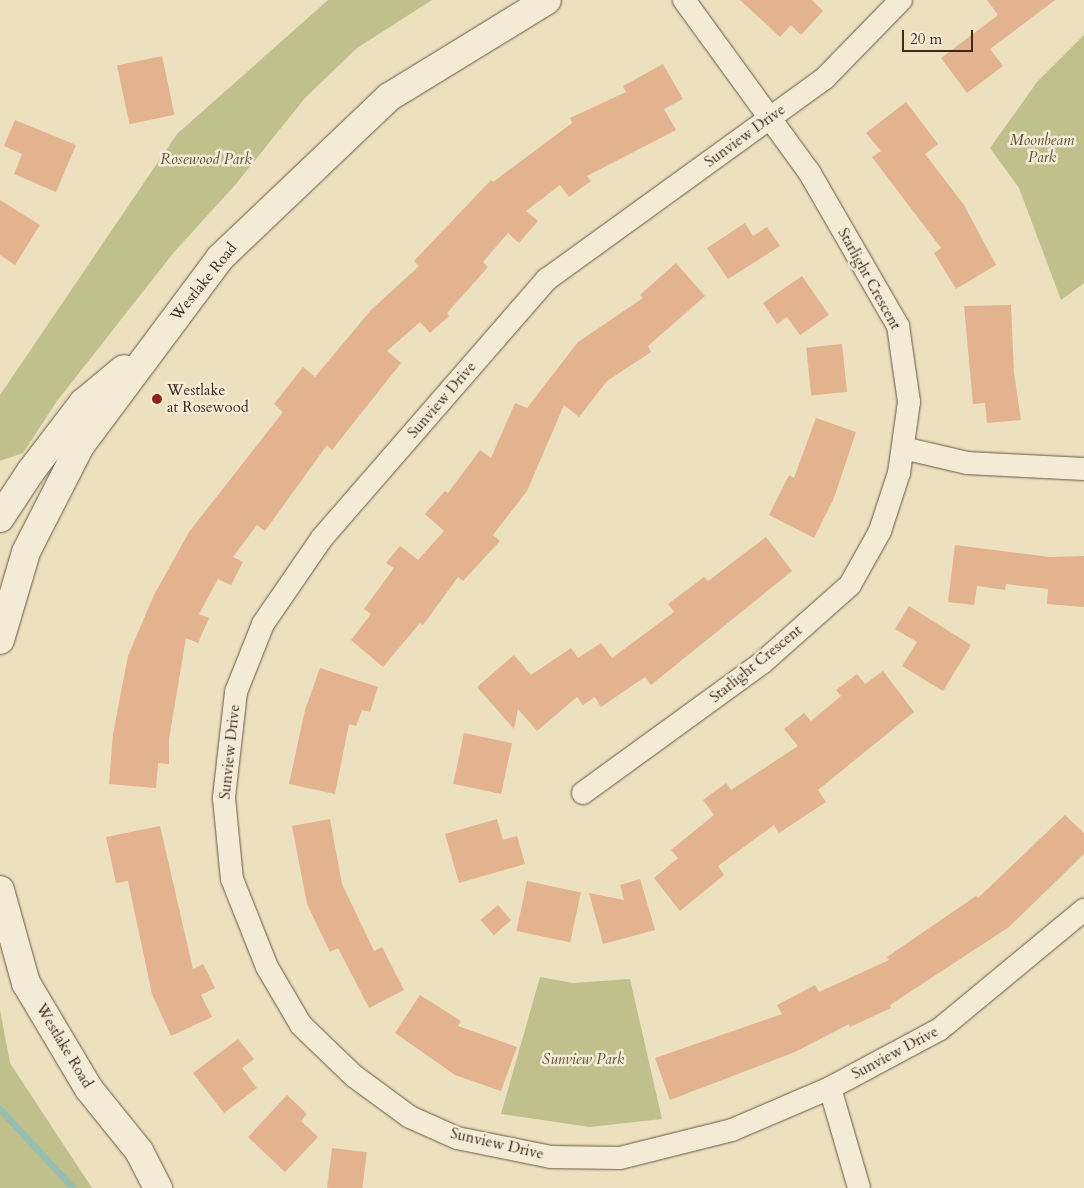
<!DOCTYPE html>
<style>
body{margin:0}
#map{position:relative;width:1084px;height:1188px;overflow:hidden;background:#ece0bf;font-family:Cardo,serif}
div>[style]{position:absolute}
.green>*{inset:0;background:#c0c08c}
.stream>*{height:7px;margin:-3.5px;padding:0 3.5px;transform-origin:3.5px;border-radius:3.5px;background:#99bdaf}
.building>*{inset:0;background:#e2b38e;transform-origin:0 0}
.roads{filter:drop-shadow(0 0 1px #6b5643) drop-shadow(0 0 1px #6b5643)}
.street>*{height:22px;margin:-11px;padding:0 11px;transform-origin:11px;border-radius:11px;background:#f3ebd5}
.secondary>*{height:28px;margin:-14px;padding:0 14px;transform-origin:14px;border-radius:14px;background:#f3ebd5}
.dots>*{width:14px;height:14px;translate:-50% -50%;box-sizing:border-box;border:2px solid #f3ebd5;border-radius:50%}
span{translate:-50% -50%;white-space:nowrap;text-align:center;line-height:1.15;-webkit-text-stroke:5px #f3ebd5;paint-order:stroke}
.street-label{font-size:15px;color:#40281a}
.park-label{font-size:15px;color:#604e36;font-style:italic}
.poi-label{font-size:15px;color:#40281a}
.left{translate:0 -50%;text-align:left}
.scale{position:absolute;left:902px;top:30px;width:71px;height:22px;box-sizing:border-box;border:2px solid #40281a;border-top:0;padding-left:6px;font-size:15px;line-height:18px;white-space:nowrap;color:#40281a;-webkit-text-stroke:4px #f3ebd5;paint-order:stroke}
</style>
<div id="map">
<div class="green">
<i style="clip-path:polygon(328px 0,432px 0,357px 48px,305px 98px,236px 184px,175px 251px,57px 401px,23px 453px,0 461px,0 395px,177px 134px)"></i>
<i style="clip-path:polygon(1084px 35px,1084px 283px,1061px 300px,1019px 188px,990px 148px,1037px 82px)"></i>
<i style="clip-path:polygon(540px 977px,573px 983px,630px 979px,662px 1119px,590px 1127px,501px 1114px)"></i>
<i style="clip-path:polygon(0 1010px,10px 1063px,92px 1188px,0 1188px)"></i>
</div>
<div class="stream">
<i style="left:0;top:1109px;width:108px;rotate:47.3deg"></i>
</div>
<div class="building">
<i style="clip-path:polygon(740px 0,812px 0,823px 11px,801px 35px,791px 25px,780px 37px)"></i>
<i style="clip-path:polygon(987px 0,1055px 0,990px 49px,1003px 66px,967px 93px,941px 58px,998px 15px)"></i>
<i style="left:162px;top:56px;width:60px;height:46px;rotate:78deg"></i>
<i style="clip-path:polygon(663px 64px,683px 99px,664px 109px,676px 130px,587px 176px,591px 181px,569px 197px,560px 185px,526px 211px,538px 221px,519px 243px,508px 233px,483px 262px,488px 267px,447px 313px,449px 316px,430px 333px,420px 322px,387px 351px,401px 363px,332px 450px,327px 445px,265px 531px,257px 525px,233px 557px,243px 562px,231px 585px,218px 579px,199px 614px,209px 618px,198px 643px,186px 638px,169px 739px,169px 764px,158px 763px,156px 788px,109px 784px,113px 734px,128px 656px,154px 595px,189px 532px,283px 412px,274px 404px,303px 367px,315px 377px,371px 310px,419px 266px,414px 261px,491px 180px,493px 182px,572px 123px,570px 118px,626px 92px,623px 86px)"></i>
<i style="clip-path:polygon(906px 102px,938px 144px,925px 154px,964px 205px,996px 265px,956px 289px,934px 253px,941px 248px,872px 157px,881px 151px,866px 133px)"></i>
<i style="clip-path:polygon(15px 120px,76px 145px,56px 192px,14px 174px,22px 154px,4px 146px)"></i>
<i style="clip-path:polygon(0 200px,40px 225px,15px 265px,0 255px)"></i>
<i style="clip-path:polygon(745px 223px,753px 236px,767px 227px,780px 246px,728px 279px,707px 248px)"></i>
<i style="clip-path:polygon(676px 263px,705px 296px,648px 346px,651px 352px,607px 381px,579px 417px,564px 405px,527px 491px,493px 535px,500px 541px,463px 581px,458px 577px,423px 625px,420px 623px,383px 667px,351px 640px,371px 614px,364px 609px,394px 568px,386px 563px,400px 546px,418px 560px,444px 531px,425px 514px,445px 491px,448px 493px,480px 450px,491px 458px,515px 403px,527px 408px,578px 342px,643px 298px,640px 295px)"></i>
<i style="clip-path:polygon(802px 276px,829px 315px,800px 335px,787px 317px,777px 324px,763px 303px)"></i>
<i style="clip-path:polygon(1011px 305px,1014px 373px,1021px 420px,987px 423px,985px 403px,973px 404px,964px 306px)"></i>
<i style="left:842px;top:344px;width:48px;height:36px;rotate:84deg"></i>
<i style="clip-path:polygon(816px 418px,856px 432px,834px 498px,814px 538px,769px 515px,789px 475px,794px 478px)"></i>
<i style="clip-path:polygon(766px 537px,792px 571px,651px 685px,645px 677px,601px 707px,595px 697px,583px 705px,577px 697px,537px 731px,518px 709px,514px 729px,477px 687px,514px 655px,531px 675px,571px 648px,578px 658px,601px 643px,612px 658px,674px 612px,668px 604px,704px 577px,708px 581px)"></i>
<i style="clip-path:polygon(955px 545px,1050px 557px,1084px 556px,1084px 607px,1047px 604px,1048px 589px,1006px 584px,1005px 590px,977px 586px,974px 605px,948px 602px)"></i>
<i style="clip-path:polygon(909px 606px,971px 645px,943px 691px,902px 666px,917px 642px,895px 629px)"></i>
<i style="clip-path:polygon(320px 668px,378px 687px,370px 712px,362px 710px,356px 726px,349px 724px,335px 794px,289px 784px,305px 710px)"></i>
<i style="clip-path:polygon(883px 671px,914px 712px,818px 790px,826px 802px,779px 833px,774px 825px,718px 866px,724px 875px,680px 911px,654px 878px,678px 858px,671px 850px,714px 815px,703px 800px,726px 783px,731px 790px,798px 746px,784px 729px,804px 713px,811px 721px,841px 696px,836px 690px,857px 674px,865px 684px)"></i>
<i style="left:464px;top:733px;width:49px;height:52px;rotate:12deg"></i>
<i style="clip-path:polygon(1065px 815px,1084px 833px,1084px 854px,1009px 927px,890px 1005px,891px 1008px,850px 1027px,849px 1024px,795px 1052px,670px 1100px,655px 1058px,782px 1014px,777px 1005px,815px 985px,819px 992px,889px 960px,887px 957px,976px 896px,978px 898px)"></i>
<i style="clip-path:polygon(330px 819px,342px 884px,374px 951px,382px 947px,404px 990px,369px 1008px,338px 948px,330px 952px,307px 904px,292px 826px)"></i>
<i style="clip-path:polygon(497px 819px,503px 840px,517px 836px,525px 864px,459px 883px,445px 834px)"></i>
<i style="clip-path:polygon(160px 826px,193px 969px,203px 964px,215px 988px,201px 995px,212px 1017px,171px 1036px,152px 994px,128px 881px,116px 883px,106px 837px)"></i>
<i style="clip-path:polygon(640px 879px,655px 930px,603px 944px,589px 893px,624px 900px,620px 885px)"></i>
<i style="left:527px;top:881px;width:55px;height:51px;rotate:12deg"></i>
<i style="left:498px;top:905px;width:20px;height:23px;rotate:49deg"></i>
<i style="clip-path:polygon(420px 995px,461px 1021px,458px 1026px,517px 1047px,501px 1091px,455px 1075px,395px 1033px)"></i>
<i style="clip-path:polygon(238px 1039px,254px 1059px,242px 1068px,257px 1088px,224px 1113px,193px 1073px)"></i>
<i style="clip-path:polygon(287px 1095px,307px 1114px,301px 1121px,318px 1137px,285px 1172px,248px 1137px)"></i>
<i style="left:332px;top:1148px;width:35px;height:40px;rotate:7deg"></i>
</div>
<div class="roads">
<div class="street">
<i style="left:901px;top:0;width:109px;rotate:134.3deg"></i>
<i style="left:825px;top:78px;width:343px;rotate:144.1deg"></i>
<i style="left:547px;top:279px;width:343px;rotate:131deg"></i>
<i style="left:322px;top:538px;width:104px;rotate:124.5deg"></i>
<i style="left:263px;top:624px;width:73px;rotate:111.7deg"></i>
<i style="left:236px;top:692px;width:107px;rotate:96.5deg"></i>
<i style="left:224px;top:798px;width:81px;rotate:84.4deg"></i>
<i style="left:232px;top:879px;width:95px;rotate:68.3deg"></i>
<i style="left:267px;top:967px;width:67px;rotate:59.6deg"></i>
<i style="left:301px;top:1025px;width:74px;rotate:43.9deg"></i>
<i style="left:354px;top:1076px;width:69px;rotate:36.2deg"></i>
<i style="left:410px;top:1117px;width:51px;rotate:24.1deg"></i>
<i style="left:457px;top:1138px;width:96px;rotate:11.4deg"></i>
<i style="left:551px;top:1157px;width:69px;rotate:0.8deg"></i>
<i style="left:620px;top:1158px;width:115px;rotate:-14deg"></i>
<i style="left:732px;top:1130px;width:107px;rotate:-23.2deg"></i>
<i style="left:830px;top:1088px;width:125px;rotate:-28.2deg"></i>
<i style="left:940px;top:1029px;width:187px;rotate:-39.6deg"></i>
<i style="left:903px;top:448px;width:66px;rotate:13.2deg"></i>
<i style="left:967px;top:463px;width:117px;rotate:2.9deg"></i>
<i style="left:583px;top:793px;width:221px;rotate:-36deg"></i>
<i style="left:762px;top:663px;width:118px;rotate:-41.6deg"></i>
<i style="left:850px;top:585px;width:62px;rotate:-60.9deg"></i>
<i style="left:880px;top:531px;width:61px;rotate:-71.9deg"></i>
<i style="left:899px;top:473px;width:72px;rotate:-82deg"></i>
<i style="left:909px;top:402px;width:77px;rotate:-98.2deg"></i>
<i style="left:898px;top:326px;width:178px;rotate:-120deg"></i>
<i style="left:809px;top:172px;width:213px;rotate:-126deg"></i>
<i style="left:830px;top:1088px;width:104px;rotate:73.8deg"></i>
</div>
<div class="secondary">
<i style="left:0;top:518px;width:56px;rotate:-56.6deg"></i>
<i style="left:31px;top:471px;width:86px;rotate:-52.6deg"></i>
<i style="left:83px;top:403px;width:53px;rotate:-39.7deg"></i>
<i style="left:0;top:640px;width:92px;rotate:-73.5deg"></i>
<i style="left:26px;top:552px;width:119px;rotate:-63deg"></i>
<i style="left:80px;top:446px;width:234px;rotate:-53.3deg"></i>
<i style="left:220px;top:258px;width:233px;rotate:-43.6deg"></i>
<i style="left:389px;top:97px;width:185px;rotate:-31.5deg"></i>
<i style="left:0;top:890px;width:97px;rotate:74.4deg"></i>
<i style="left:26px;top:983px;width:123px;rotate:59.3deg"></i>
<i style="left:89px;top:1089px;width:80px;rotate:51.1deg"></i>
<i style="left:139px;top:1151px;width:42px;rotate:62.8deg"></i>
</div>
</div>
<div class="dots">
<i style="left:157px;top:399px;background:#8f2418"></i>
</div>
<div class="street-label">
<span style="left:745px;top:136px;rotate:-36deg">Sunview Drive</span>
<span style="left:869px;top:279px;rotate:61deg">Starlight Crescent</span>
<span style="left:204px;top:282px;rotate:-51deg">Westlake Road</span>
<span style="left:442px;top:400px;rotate:-49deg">Sunview Drive</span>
<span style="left:756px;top:664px;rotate:-39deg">Starlight Crescent</span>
<span style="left:230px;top:752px;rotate:-84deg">Sunview Drive</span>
<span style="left:64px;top:1046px;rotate:59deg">Westlake Road</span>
<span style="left:895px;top:1053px;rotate:-28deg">Sunview Drive</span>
<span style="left:497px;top:1144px;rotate:13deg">Sunview Drive</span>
</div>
<div class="park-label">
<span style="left:1042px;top:149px">Moonbeam<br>Park</span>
<span style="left:206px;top:160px">Rosewood Park</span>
<span style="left:583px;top:1060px">Sunview Park</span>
</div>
<div class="poi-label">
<span class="left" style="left:167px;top:399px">Westlake<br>at Rosewood</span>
</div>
<div class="scale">20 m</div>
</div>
